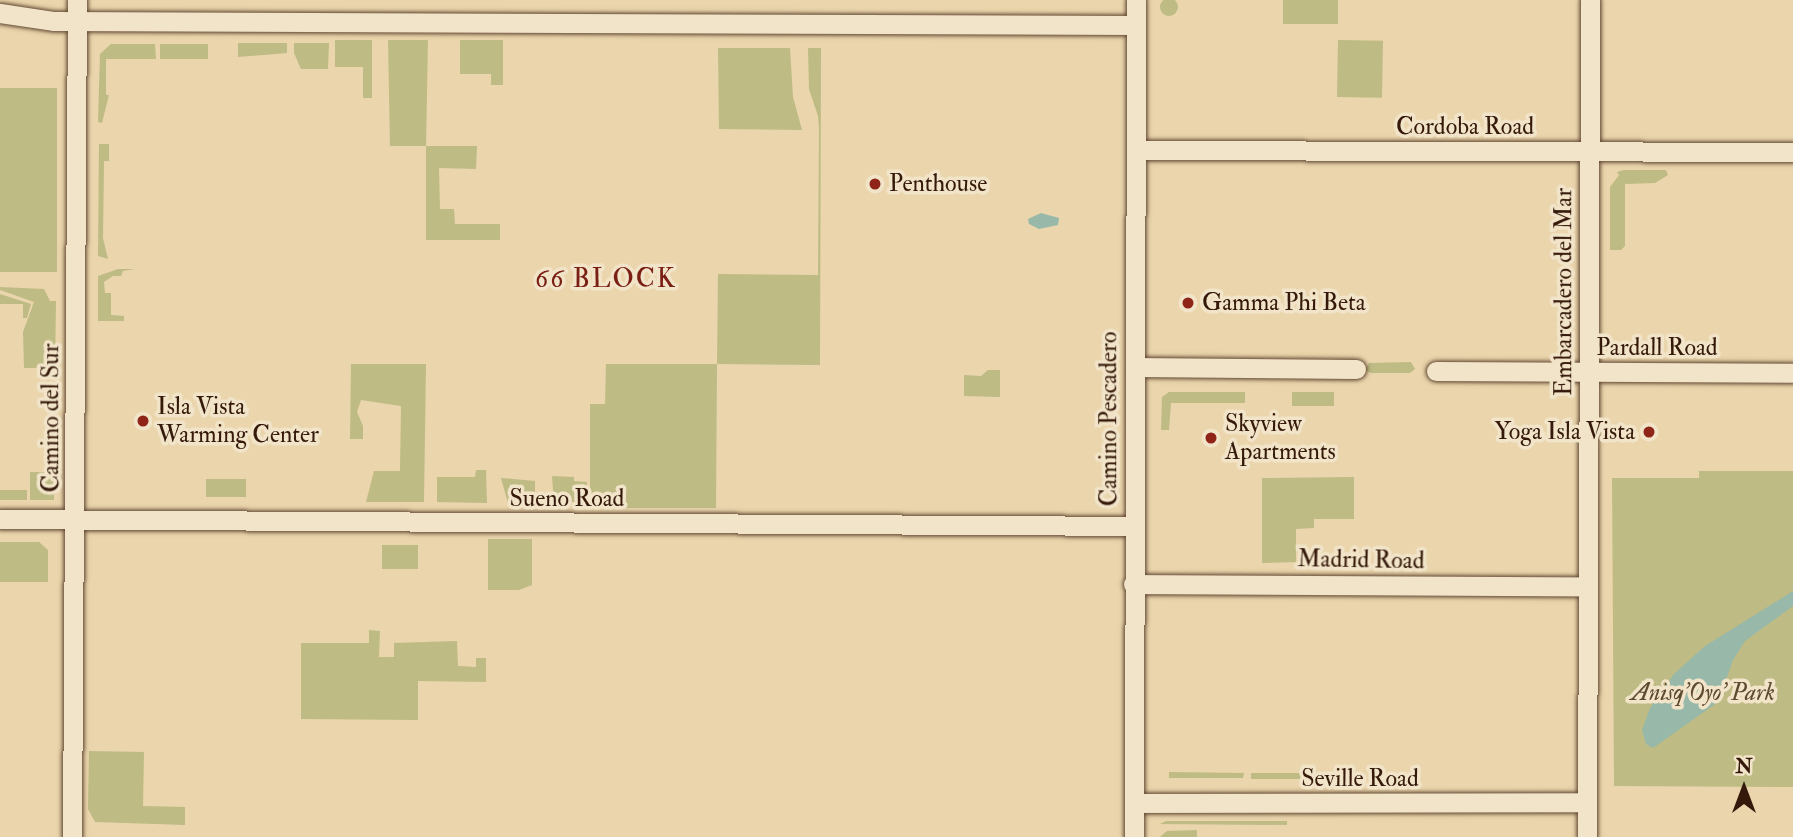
<!DOCTYPE html>
<style>
body{margin:0}
#map{position:relative;width:1793px;height:837px;overflow:hidden;background:#ead5ac;font-family:"IM FELL Double Pica",serif}
div>[style]{position:absolute}
.green>*{inset:0;background:#bebb84;transform-origin:0 0}
.round{border-radius:50%}
.water>*{inset:0;background:#98b9a9}
.roads{filter:drop-shadow(0 0 2px #624832) drop-shadow(0 0 2px #624832)}
.minor>*{height:19px;margin:-9.5px;padding:0 9.5px;transform-origin:9.5px;border-radius:9.5px;background:#f1e4c9}
.dots>*{width:19px;height:19px;translate:-50% -50%;box-sizing:border-box;border:4px solid #f1e4c9;border-radius:50%}
span{translate:-50% -50%;white-space:nowrap;text-align:center;line-height:1.15;-webkit-text-stroke:7px #f1e4c9;paint-order:stroke}
.street-label{font-size:24px;color:#35190a}
.poi-label{font-size:24px;color:#35190a}
.left{translate:0 -50%;text-align:left}
.right{translate:-100% -50%;text-align:right}
.park-label{font-size:24px;color:#5e4a2f;font-style:italic}
.neighbourhood-label{font-size:26px;color:#7a1f14;letter-spacing:2px}
.north{position:absolute;left:1709px;top:753px;width:70px;height:70px;-webkit-text-stroke:5px #f1e4c9;paint-order:stroke;rotate:0deg;font-size:19px;font-weight:700;line-height:28px;text-align:center;color:#35190a}
.north::after{content:'';display:block;margin:auto;width:24px;height:32px;background:#35190a;clip-path:polygon(50% 0,100% 100%,50% 72%,0 100%)}
</style>
<div id="map">
<div class="green">
<i class="round" style="left:1160px;top:-2px;width:18px;height:18px"></i>
<i style="left:1283px;top:0;width:55px;height:24px"></i>
<i style="clip-path:polygon(335px 40px,372px 40px,372px 98px,363px 98px,363px 67px,335px 67px)"></i>
<i style="clip-path:polygon(388px 40px,428px 40px,426px 146px,477px 146px,476px 169px,439px 168px,440px 209px,454px 209px,455px 224px,500px 224px,500px 240px,426px 240px,426px 146px,390px 146px)"></i>
<i style="clip-path:polygon(460px 40px,503px 40px,503px 85px,491px 85px,491px 74px,460px 74px)"></i>
<i style="left:1338px;top:40px;width:45px;height:57px;rotate:1deg"></i>
<i style="clip-path:polygon(238px 43px,287px 43px,287px 53px,238px 57px)"></i>
<i style="clip-path:polygon(294px 43px,329px 43px,328px 69px,301px 69px,294px 53px)"></i>
<i style="clip-path:polygon(111px 44px,155px 44px,156px 59px,106px 59px,106px 95px,109px 95px,102px 123px,98px 122px,100px 54px)"></i>
<i style="left:160px;top:44px;width:48px;height:15px"></i>
<i style="clip-path:polygon(718px 48px,790px 48px,793px 97px,802px 130px,719px 129px)"></i>
<i style="clip-path:polygon(808px 48px,821px 48px,820px 365px,717px 364px,716px 508px,605px 508px,604px 502px,590px 502px,590px 404px,605px 404px,606px 364px,717px 364px,718px 274px,818px 275px,819px 129px,818px 116px,809px 89px)"></i>
<i style="left:0;top:88px;width:57px;height:184px"></i>
<i style="clip-path:polygon(99px 144px,109px 144px,109px 161px,104px 161px,103px 238px,108px 259px,98px 256px)"></i>
<i style="clip-path:polygon(1624px 170px,1666px 170px,1668px 175px,1655px 183px,1625px 184px,1625px 246px,1621px 250px,1610px 250px,1610px 187px,1619px 175px,1617px 172px)"></i>
<i style="clip-path:polygon(118px 269px,135px 269px,123px 271px,121px 276px,113px 276px,104px 282px,105px 293px,111px 293px,111px 315px,124px 316px,124px 321px,98px 321px,98px 276px)"></i>
<i style="clip-path:polygon(0 287px,44px 289px,50px 301px,56px 301px,55px 368px,24px 368px,23px 332px,34px 302px,0 290px)"></i>
<i style="clip-path:polygon(0 294px,31px 304px,27px 318px,23px 318px,23px 304px,0 304px)"></i>
<i style="clip-path:polygon(1411px 362px,1415px 369px,1410px 373px,1371px 373px,1365px 370px,1369px 363px)"></i>
<i style="clip-path:polygon(351px 364px,426px 364px,424px 502px,366px 502px,374px 471px,400px 471px,401px 406px,361px 400px,357px 412px,363px 426px,363px 439px,350px 439px)"></i>
<i style="clip-path:polygon(988px 370px,1000px 370px,1000px 397px,964px 396px,964px 375px,981px 376px)"></i>
<i style="clip-path:polygon(1169px 392px,1245px 392px,1245px 403px,1171px 403px,1169px 430px,1161px 430px,1162px 397px)"></i>
<i style="left:1292px;top:392px;width:42px;height:14px"></i>
<i style="clip-path:polygon(476px 470px,486px 470px,487px 503px,437px 502px,437px 477px,475px 477px)"></i>
<i style="clip-path:polygon(1699px 471px,1793px 471px,1793px 787px,1614px 786px,1612px 478px,1699px 478px)"></i>
<i style="left:30px;top:472px;width:24px;height:28px"></i>
<i style="clip-path:polygon(552px 476px,574px 477px,574px 481px,587px 482px,587px 502px,554px 502px)"></i>
<i style="clip-path:polygon(1354px 477px,1354px 519px,1314px 519px,1314px 528px,1296px 529px,1296px 562px,1262px 563px,1262px 478px)"></i>
<i style="clip-path:polygon(501px 478px,535px 481px,535px 502px,508px 503px)"></i>
<i style="left:206px;top:479px;width:40px;height:18px"></i>
<i style="left:0;top:490px;width:27px;height:10px"></i>
<i style="clip-path:polygon(488px 539px,532px 539px,532px 585px,519px 590px,488px 590px)"></i>
<i style="clip-path:polygon(0 542px,39px 542px,48px 550px,48px 582px,0 582px)"></i>
<i style="left:382px;top:545px;width:36px;height:24px"></i>
<i style="clip-path:polygon(369px 630px,380px 631px,379px 657px,394px 657px,394px 643px,457px 641px,458px 666px,476px 667px,476px 658px,486px 658px,486px 682px,418px 681px,418px 720px,301px 719px,301px 643px,369px 643px)"></i>
<i style="clip-path:polygon(89px 751px,144px 752px,143px 806px,185px 807px,185px 825px,95px 822px,88px 809px)"></i>
<i style="clip-path:polygon(1169px 772px,1244px 773px,1243px 778px,1169px 778px)"></i>
<i style="left:1251px;top:773px;width:74px;height:6px"></i>
<i style="clip-path:polygon(1166px 821px,1287px 821px,1287px 825px,1160px 824px)"></i>
<i style="clip-path:polygon(1197px 830px,1197px 837px,1160px 837px,1167px 831px)"></i>
</div>
<div class="water">
<i style="clip-path:polygon(1041px 213px,1059px 218px,1058px 225px,1039px 229px,1029px 224px,1028px 219px)"></i>
<i style="clip-path:polygon(1793px 591px,1793px 606px,1745px 641px,1733px 660px,1718px 702px,1653px 748px,1646px 744px,1642px 730px,1650px 708px,1674px 674px,1705px 646px)"></i>
</div>
<div class="roads">
<div class="minor">
<i style="left:0;top:13px;width:55px;rotate:8.4deg"></i>
<i style="left:54px;top:21px;width:1082px;rotate:0.21deg"></i>
<i style="left:1136px;top:150px;width:657px;rotate:0.17deg"></i>
<i style="left:1135px;top:367px;width:221px;rotate:0.5deg"></i>
<i style="left:1436px;top:371px;width:357px;rotate:0.3deg"></i>
<i style="left:0;top:519px;width:1134px;rotate:0.35deg"></i>
<i style="left:1133px;top:584px;width:455px;rotate:0.3deg"></i>
<i style="left:1134px;top:803px;width:453px;rotate:-0.1deg"></i>
<i style="left:72px;top:837px;width:837px;rotate:-89.66deg"></i>
<i style="left:1134px;top:837px;width:837px;rotate:-89.86deg"></i>
<i style="left:1587px;top:837px;width:837px;rotate:-89.79deg"></i>
</div>
</div>
<div class="dots">
<i style="left:875px;top:184px;background:#8f2418"></i>
<i style="left:1188px;top:303px;background:#8f2418"></i>
<i style="left:143px;top:421px;background:#8f2418"></i>
<i style="left:1649px;top:432px;background:#8f2418"></i>
<i style="left:1211px;top:438px;background:#8f2418"></i>
</div>
<div class="street-label">
<span style="left:1465px;top:127px">Cordoba Road</span>
<span style="left:1564px;top:292px;rotate:-90deg">Embarcadero del Mar</span>
<span style="left:1657px;top:348px">Pardall Road</span>
<span style="left:51px;top:418px;rotate:-90deg">Camino del Sur</span>
<span style="left:1109px;top:419px;rotate:-90deg">Camino Pescadero</span>
<span style="left:567px;top:499px">Sueno Road</span>
<span style="left:1361px;top:560px;rotate:1deg">Madrid Road</span>
<span style="left:1360px;top:779px">Seville Road</span>
</div>
<div class="poi-label">
<span class="left" style="left:889px;top:184px">Penthouse</span>
<span class="left" style="left:1202px;top:303px">Gamma Phi Beta</span>
<span class="left" style="left:157px;top:421px">Isla Vista<br>Warming Center</span>
<span class="left" style="left:1225px;top:438px">Skyview<br>Apartments</span>
<span class="right" style="left:1635px;top:432px">Yoga Isla Vista</span>
</div>
<div class="park-label">
<span style="left:1703px;top:693px">Anisq'Oyo' Park</span>
</div>
<div class="neighbourhood-label">
<span style="left:606px;top:280px">66 BLOCK</span>
</div>
<div class="north">N</div>
</div>
